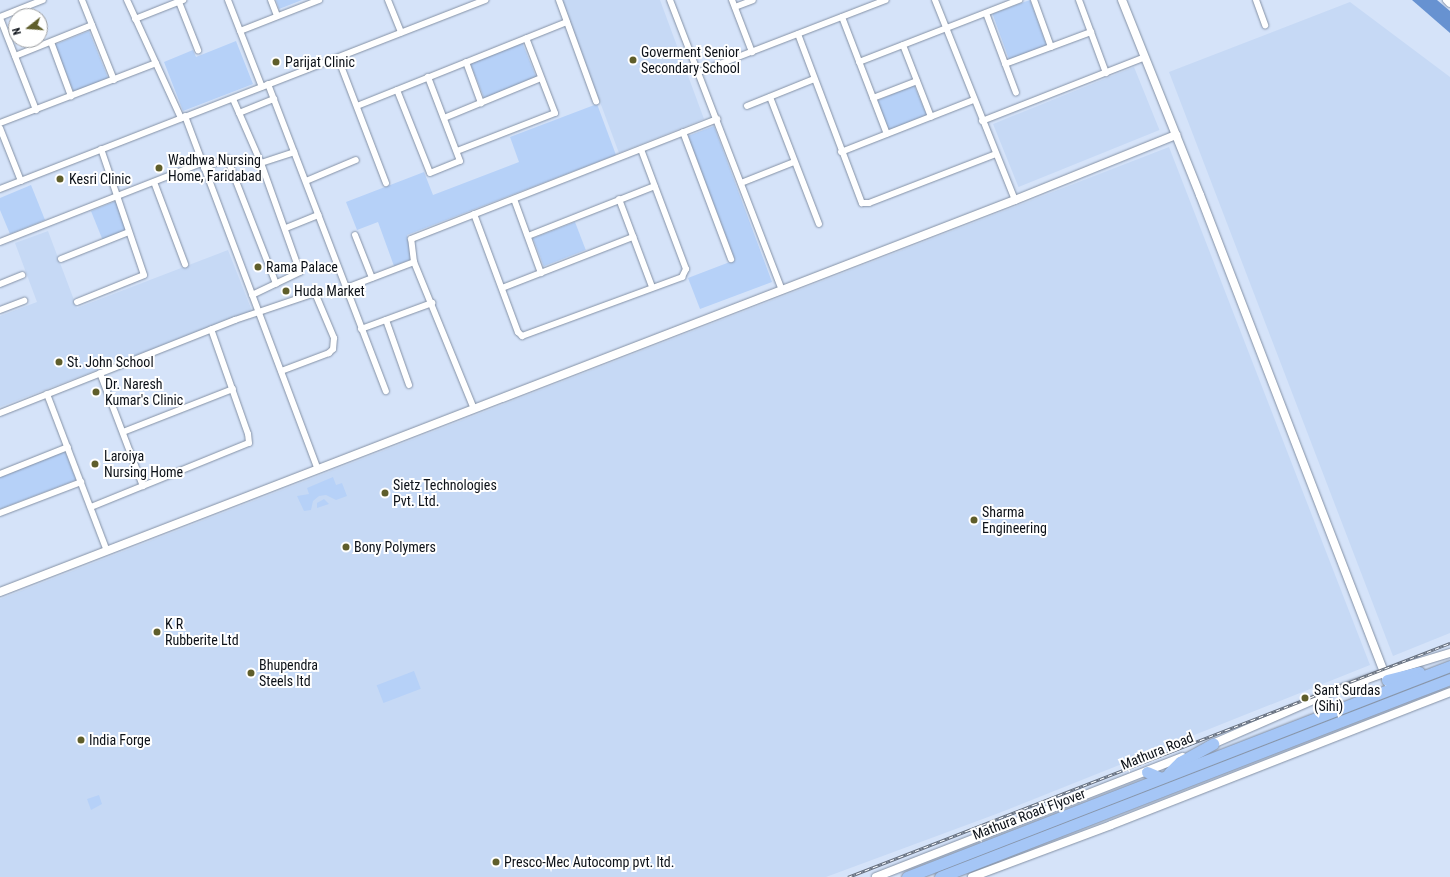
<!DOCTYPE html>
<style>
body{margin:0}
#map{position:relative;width:1450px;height:877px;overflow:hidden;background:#d5e3f9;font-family:"Roboto Condensed",sans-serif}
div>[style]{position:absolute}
.built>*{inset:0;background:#c6d9f5;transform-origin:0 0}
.green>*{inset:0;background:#b6d1f8;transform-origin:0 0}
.water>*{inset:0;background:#6792d1}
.roads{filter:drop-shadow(0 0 1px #8491a5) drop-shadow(0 0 1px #8491a5)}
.street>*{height:6px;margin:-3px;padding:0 3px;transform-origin:3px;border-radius:3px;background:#fff}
.secondary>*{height:8px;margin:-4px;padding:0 4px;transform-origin:4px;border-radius:4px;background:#fff}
.highway>*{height:11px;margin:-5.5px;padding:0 5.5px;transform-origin:5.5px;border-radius:5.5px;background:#a5c6f6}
.rail>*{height:3px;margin-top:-1.5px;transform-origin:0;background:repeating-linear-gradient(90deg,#fff 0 4.5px,#666f7d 0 9px);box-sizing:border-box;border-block:1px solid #666f7d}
.dots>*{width:11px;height:11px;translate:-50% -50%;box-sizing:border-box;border:2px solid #fff;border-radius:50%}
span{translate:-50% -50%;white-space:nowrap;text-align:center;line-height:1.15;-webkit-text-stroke:4px #fff;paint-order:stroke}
.poi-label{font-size:14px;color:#0c1118}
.left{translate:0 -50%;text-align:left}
.street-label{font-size:14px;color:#0c1118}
.north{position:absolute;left:8px;top:8px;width:40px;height:40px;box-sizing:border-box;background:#fff;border:1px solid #9ea0a3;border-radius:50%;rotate:253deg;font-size:11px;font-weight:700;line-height:16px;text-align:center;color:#0c1118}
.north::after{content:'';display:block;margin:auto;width:14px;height:18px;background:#5f5e2b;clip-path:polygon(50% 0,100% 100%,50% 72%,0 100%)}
</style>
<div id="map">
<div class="built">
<i style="clip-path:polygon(562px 0,660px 0,704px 119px,619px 153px)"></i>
<i style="clip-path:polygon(1350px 2px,1450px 77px,1450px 633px,1393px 656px,1169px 72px)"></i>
<i style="left:1134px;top:67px;width:68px;height:152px;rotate:68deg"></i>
<i style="clip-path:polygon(1169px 147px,1370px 665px,999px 813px,826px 877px,0 877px,0 599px)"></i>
<i style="clip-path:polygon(48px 231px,77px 308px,228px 250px,252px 311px,0 407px,0 316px,37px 302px,15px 243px)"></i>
</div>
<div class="green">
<i style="clip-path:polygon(276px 0,302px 0,279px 9px)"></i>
<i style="left:1030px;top:0;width:49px;height:40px;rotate:70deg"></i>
<i style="left:89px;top:31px;width:51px;height:37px;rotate:68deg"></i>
<i style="clip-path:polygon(236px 41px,253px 84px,183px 111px,164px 62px,193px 50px,196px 57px)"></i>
<i style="left:522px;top:42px;width:38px;height:56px;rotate:68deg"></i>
<i style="left:914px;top:85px;width:34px;height:41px;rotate:67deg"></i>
<i style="clip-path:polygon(597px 104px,616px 155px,407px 235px,415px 258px,394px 266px,378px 222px,357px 230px,346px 202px,424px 172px,433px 195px,519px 162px,510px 137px)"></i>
<i style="clip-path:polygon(714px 126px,772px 282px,700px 309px,688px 278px,735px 260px,688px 136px)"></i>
<i style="clip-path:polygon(31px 185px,45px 220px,10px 234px,0 210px,0 198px)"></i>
<i style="left:116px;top:201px;width:31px;height:27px;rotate:68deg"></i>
<i style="left:575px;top:222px;width:30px;height:45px;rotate:69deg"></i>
<i style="clip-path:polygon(65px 451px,76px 480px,0 509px,0 476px)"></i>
<i style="clip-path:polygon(333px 477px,336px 485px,342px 483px,347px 496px,336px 500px,326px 495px,319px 496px,313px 501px,311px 510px,304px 511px,297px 496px,309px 494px,307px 488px)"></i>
<i style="clip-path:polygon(324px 499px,329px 504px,317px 508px,317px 503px)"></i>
<i style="left:414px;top:671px;width:19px;height:40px;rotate:69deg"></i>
<i style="clip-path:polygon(99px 795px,102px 804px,91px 810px,87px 799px)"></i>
</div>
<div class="water">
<i style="clip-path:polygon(1412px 0,1437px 0,1450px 11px,1450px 33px)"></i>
</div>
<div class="roads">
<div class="street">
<i style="left:82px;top:0;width:86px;rotate:68.2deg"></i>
<i style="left:127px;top:0;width:130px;rotate:65.4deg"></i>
<i style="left:228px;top:0;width:93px;rotate:68.7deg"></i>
<i style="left:271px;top:0;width:17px;rotate:69deg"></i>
<i style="left:388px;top:0;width:35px;rotate:68deg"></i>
<i style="left:559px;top:0;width:108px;rotate:69.9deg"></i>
<i style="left:670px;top:0;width:311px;rotate:68.9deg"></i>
<i style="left:732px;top:0;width:56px;rotate:69deg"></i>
<i style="left:935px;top:0;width:215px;rotate:68.2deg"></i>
<i style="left:1034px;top:0;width:50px;rotate:70.1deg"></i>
<i style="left:1079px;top:0;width:78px;rotate:69.7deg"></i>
<i style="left:1256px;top:0;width:27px;rotate:70deg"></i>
<i style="left:179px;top:2px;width:52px;rotate:68.4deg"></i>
<i style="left:735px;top:7px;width:19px;rotate:-21deg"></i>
<i style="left:986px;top:13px;width:85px;rotate:69.4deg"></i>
<i style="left:0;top:17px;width:46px;rotate:-21.6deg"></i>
<i style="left:842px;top:17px;width:125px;rotate:69deg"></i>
<i style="left:0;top:18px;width:99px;rotate:68.6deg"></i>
<i style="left:135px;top:19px;width:52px;rotate:-21.6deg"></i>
<i style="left:240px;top:31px;width:85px;rotate:-21.4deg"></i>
<i style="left:798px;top:34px;width:181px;rotate:69.3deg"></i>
<i style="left:862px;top:203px;width:7px"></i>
<i style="left:869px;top:203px;width:136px;rotate:-21.1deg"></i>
<i style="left:51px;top:42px;width:58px;rotate:69.7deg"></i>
<i style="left:903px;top:45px;width:77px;rotate:68.7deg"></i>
<i style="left:15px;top:56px;width:83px;rotate:-21.9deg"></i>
<i style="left:338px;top:58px;width:134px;rotate:69deg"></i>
<i style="left:466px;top:62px;width:44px;rotate:69.9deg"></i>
<i style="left:859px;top:62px;width:172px;rotate:-21.2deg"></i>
<i style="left:1005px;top:64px;width:92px;rotate:-20.4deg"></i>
<i style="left:699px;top:72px;width:200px;rotate:-21.1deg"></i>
<i style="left:268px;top:84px;width:329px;rotate:69deg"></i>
<i style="left:397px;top:90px;width:89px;rotate:68.3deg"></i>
<i style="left:430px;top:173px;width:32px;rotate:-22deg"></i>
<i style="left:460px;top:161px;width:90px;rotate:-110.9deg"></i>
<i style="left:770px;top:97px;width:136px;rotate:68.9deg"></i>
<i style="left:873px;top:98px;width:47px;rotate:-21.1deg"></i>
<i style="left:233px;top:99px;width:70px;rotate:66.4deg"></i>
<i style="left:357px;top:106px;width:226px;rotate:-21.8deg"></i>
<i style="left:747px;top:106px;width:72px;rotate:-21.9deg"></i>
<i style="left:239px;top:113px;width:38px;rotate:-22deg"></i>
<i style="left:185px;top:116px;width:377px;rotate:69.4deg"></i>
<i style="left:444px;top:118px;width:105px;rotate:-22.4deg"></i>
<i style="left:982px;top:121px;width:175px;rotate:-21.4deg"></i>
<i style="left:0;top:123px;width:167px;rotate:-21deg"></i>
<i style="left:0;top:128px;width:57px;rotate:68.4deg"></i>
<i style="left:683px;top:132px;width:136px;rotate:69.3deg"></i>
<i style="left:457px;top:151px;width:105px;rotate:-21.2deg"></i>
<i style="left:555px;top:113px;width:80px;rotate:-111.1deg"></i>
<i style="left:841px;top:152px;width:143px;rotate:-21.4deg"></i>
<i style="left:204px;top:168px;width:25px;rotate:-23deg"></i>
<i style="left:227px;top:158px;width:135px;rotate:68.7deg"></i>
<i style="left:306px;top:181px;width:54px;rotate:-22.8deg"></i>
<i style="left:154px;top:182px;width:88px;rotate:69.3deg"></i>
<i style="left:741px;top:183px;width:57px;rotate:-21.6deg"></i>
<i style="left:0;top:189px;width:521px;rotate:-21.29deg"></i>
<i style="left:514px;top:199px;width:79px;rotate:70deg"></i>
<i style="left:619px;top:199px;width:94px;rotate:69.4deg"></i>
<i style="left:474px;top:214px;width:126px;rotate:69.6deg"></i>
<i style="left:518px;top:332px;width:6px;rotate:45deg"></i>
<i style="left:522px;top:336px;width:171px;rotate:-20.2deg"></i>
<i style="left:682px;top:277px;width:9px;rotate:-63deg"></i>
<i style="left:686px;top:269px;width:128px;rotate:-110.6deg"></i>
<i style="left:286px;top:228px;width:35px;rotate:-22deg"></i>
<i style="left:355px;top:235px;width:46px;rotate:68.4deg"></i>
<i style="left:528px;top:236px;width:136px;rotate:-21.5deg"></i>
<i style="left:0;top:242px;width:217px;rotate:-21.4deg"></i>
<i style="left:61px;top:259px;width:73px;rotate:-21.7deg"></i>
<i style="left:0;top:284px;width:24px;rotate:-22deg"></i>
<i style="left:346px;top:288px;width:73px;rotate:-20.9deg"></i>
<i style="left:502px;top:288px;width:141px;rotate:-21.3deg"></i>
<i style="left:252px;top:295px;width:53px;rotate:-25.6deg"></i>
<i style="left:300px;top:272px;width:116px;rotate:-109.7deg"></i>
<i style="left:261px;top:163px;width:35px;rotate:-18deg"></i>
<i style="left:77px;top:302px;width:72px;rotate:-21.9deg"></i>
<i style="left:144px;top:275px;width:133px;rotate:-108.8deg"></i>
<i style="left:0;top:310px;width:26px;rotate:-21deg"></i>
<i style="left:386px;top:320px;width:69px;rotate:70.5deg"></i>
<i style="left:361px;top:329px;width:76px;rotate:-20.1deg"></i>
<i style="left:100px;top:373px;width:121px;rotate:69.2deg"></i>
<i style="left:47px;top:394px;width:168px;rotate:69.1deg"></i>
<i style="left:474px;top:409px;width:159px;rotate:-112.2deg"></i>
<i style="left:414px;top:262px;width:23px;rotate:-97deg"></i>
<i style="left:411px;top:239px;width:329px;rotate:-21.4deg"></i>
<i style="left:0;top:413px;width:253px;rotate:-21.6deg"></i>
<i style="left:235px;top:320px;width:84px;rotate:-18.6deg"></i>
<i style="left:315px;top:293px;width:49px;rotate:67.1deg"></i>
<i style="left:334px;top:338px;width:11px;rotate:95deg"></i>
<i style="left:333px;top:349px;width:6px;rotate:135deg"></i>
<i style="left:329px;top:353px;width:51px;rotate:159.4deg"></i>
<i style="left:123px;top:432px;width:118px;rotate:-21.4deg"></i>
<i style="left:0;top:474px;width:73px;rotate:-21.7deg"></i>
<i style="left:91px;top:507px;width:170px;rotate:-22.1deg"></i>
<i style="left:249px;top:443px;width:9px;rotate:-96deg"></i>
<i style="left:248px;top:434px;width:111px;rotate:-109.4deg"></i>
<i style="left:0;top:513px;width:87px;rotate:-20.9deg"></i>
</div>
<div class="secondary">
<i style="left:1122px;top:0;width:210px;rotate:68.2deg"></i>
<i style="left:1200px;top:195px;width:525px;rotate:68.91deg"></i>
<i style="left:1447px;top:0;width:4px;rotate:45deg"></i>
<i style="left:0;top:592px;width:1088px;rotate:-21.12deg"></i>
<i style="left:1015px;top:200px;width:174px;rotate:-22deg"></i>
<i style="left:1208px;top:746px;width:137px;rotate:-23.6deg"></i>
<i style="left:1334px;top:691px;width:53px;rotate:-19.8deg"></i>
<i style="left:1384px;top:673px;width:69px;rotate:-16.9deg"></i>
<i style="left:876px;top:877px;width:329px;rotate:-21.4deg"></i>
<i style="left:972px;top:877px;width:148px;rotate:-20.5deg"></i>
<i style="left:1111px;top:825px;width:364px;rotate:-21.4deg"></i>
</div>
<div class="highway">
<i style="left:1387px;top:680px;width:33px;rotate:-14deg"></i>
<i style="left:1147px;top:772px;width:15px;rotate:23deg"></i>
<i style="left:1169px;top:773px;width:16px;rotate:-45deg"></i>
<i style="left:1180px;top:762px;width:38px;rotate:-29deg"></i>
<i style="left:907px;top:877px;width:583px;rotate:-21.24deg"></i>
<i style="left:940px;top:877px;width:547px;rotate:-21.22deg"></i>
</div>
</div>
<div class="rail">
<i style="left:848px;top:877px;width:646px;rotate:-21.24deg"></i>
</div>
<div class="dots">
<i style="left:633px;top:60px;background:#5f5e2b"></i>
<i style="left:276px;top:62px;background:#5f5e2b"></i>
<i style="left:159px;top:168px;background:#5f5e2b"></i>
<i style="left:60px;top:179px;background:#5f5e2b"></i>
<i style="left:258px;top:267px;background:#5f5e2b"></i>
<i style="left:286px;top:291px;background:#5f5e2b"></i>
<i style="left:59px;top:362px;background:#5f5e2b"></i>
<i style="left:96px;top:392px;background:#5f5e2b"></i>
<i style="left:95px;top:464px;background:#5f5e2b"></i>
<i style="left:385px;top:493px;background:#5f5e2b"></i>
<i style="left:974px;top:520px;background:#5f5e2b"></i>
<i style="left:346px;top:547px;background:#5f5e2b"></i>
<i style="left:157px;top:632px;background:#5f5e2b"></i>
<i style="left:251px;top:673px;background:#5f5e2b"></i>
<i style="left:1305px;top:698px;background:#5f5e2b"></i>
<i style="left:81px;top:740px;background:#5f5e2b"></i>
<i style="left:496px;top:862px;background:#5f5e2b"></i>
</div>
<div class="poi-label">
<span class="left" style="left:641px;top:60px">Goverment Senior<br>Secondary School</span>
<span class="left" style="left:285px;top:62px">Parijat Clinic</span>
<span class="left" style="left:168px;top:168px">Wadhwa Nursing<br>Home, Faridabad</span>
<span class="left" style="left:69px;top:179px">Kesri Clinic</span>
<span class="left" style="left:266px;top:267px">Rama Palace</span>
<span class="left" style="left:294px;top:291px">Huda Market</span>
<span class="left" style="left:67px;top:362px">St. John School</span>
<span class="left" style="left:105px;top:392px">Dr. Naresh<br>Kumar's Clinic</span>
<span class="left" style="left:104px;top:464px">Laroiya<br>Nursing Home</span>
<span class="left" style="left:393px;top:493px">Sietz Technologies<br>Pvt. Ltd.</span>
<span class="left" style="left:982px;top:520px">Sharma<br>Engineering</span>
<span class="left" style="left:354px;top:547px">Bony Polymers</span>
<span class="left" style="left:165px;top:632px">K R<br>Rubberite Ltd</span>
<span class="left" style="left:259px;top:673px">Bhupendra<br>Steels ltd</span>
<span class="left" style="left:1314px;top:698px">Sant Surdas<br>(Sihi)</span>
<span class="left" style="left:89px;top:740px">India Forge</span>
<span class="left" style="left:504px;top:862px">Presco-Mec Autocomp pvt. ltd.</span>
</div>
<div class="street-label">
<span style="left:1157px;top:751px;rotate:-22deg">Mathura Road</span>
<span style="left:1029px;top:814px;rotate:-21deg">Mathura Road Flyover</span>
</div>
<div class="north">N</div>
</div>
